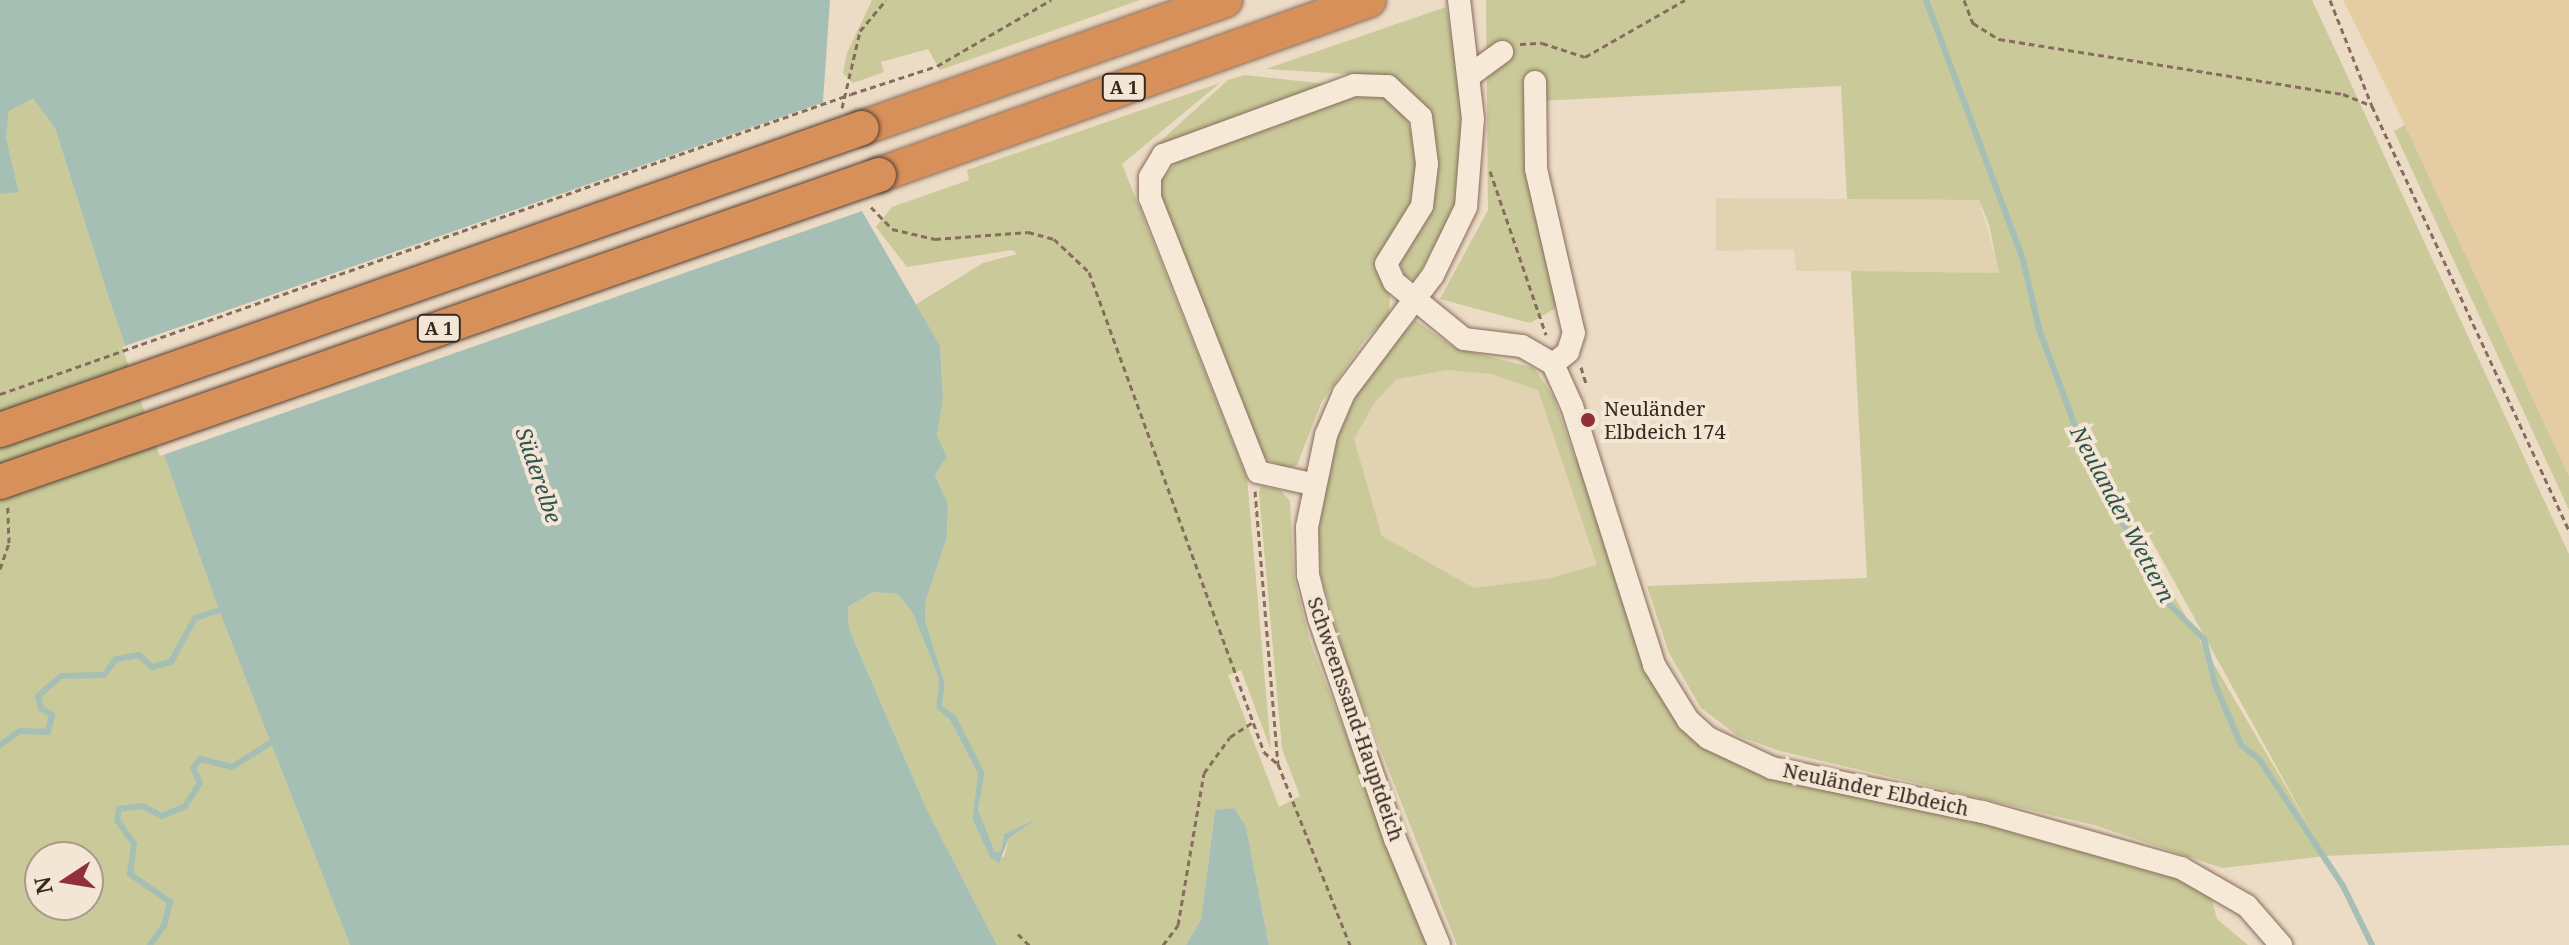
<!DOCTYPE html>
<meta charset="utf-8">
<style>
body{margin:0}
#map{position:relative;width:2569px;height:945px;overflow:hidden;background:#ecdbc5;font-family:"Noto Serif",serif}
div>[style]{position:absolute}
.farmland>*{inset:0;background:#e1d3b2}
.green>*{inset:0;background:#c9c999}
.sand>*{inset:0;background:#e6cca3}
.water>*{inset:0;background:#a6bfb5}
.pier>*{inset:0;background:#ecdbc5}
.stream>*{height:6px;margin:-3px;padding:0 3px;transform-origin:3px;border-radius:3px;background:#a6bfb5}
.path>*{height:3px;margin-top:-1.5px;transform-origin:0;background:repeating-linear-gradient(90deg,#866d5c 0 6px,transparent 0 10px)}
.roads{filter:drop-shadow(0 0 2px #866d5c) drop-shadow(0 0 2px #866d5c)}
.minor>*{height:22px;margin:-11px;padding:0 11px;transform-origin:11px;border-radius:11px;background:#f7e9d7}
.highway>*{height:34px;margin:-17px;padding:0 17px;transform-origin:17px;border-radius:17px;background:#d7905a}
.path-bridge>*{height:3px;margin-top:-1.5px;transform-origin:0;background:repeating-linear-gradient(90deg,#866d5c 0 6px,transparent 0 10px)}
.bridges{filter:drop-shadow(0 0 2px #543c30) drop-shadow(0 0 2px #543c30)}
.highway-bridge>*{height:34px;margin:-17px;padding:0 17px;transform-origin:17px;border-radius:17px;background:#d7905a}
.dots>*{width:22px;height:22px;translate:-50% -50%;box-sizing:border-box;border:4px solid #f4e6d4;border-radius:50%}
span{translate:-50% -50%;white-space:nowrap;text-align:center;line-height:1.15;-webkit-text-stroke:8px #f4e6d4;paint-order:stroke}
.shield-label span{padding:2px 6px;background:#f4e6d4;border:2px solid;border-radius:6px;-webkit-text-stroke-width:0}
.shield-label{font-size:18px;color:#36271f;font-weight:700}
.poi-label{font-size:20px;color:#36271f}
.left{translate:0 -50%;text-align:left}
.street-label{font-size:20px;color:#36271f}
.water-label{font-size:22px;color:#2f554e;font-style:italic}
.north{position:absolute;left:24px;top:841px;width:80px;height:80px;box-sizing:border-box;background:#f4e6d4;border:2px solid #a89a8c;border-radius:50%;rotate:258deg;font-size:22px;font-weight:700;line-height:32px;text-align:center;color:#36271f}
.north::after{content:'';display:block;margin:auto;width:28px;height:36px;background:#922f3c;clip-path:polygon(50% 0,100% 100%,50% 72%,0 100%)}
</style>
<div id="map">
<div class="farmland">
<i style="clip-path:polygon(1716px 198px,1979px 200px,2000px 273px,1796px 271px,1794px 249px,1716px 251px)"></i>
<i style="clip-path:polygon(1447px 370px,1491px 374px,1538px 390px,1597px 565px,1550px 578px,1474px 588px,1382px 536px,1354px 439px,1375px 402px,1397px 378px)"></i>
</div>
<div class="green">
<i style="clip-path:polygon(872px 0,1140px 0,940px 70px,928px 49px,881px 62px,884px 72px,853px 83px,843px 73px,847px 53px)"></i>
<i style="clip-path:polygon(evenodd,1486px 0,2312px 0,2569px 554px,2569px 845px,2326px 856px,2222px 868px,2094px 825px,1780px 751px,1738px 736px,1701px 708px,1669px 653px,1647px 586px,1867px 578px,1851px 271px,1999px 273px,1989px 224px,1979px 200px,1847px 199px,1841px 86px,1538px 101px,1543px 210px,1568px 301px,1530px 323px,1440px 299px,1488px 210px,1486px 0,2148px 534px,2312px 831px,2139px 537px,2148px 534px)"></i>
<i style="clip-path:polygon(1446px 7px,1459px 79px,1463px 168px,1454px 210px,1416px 279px,1405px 276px,1399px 259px,1434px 196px,1436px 172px,1426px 119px,1363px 75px,1266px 69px)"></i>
<i style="clip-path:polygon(1245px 75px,1335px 85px,1155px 146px,1228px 80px)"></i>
<i style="clip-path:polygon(1220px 83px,1122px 164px,1247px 478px,1271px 750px,1241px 670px,1228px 675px,1279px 807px,1300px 796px,1282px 749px,1259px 493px,1261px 486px,1280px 490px,1290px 501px,1294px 577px,1310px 642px,1427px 945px,1269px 945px,1246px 827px,1215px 810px,1201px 919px,1186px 945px,997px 945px,927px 810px,849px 629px,848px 607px,873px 592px,898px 594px,913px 614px,939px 679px,936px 708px,950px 720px,978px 774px,972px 819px,990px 857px,1004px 857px,1009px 838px,1031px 822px,1004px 834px,1001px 851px,995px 852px,978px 809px,985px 773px,942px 706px,945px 684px,925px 620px,926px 600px,947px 537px,948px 504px,935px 475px,947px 457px,937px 437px,943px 399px,940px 347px,915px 305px,983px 263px,1017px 254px,1012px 250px,907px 267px,876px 227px,892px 207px,969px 180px,967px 170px)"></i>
<i style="clip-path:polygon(1352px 94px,1382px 94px,1402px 110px,1416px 143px,1417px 198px,1380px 253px,1390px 296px,1389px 317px,1366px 338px,1321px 403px,1297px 465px,1286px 469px,1264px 457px,1166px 220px,1159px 183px,1181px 157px)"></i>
<i style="clip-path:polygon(evenodd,33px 97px,55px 128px,111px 305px,219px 609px,350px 945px,0 945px,0 194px,19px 191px,6px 137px,9px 111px,33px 97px,40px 857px,88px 857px,88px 905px,40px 905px,40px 857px)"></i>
<i style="clip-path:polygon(2405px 125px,2569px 476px,2569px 510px,2394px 131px)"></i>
<i style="clip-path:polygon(evenodd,1415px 320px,1453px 347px,1534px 368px,1553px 396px,1575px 458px,1581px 458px,1641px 656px,1715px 752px,2153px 866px,2210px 893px,2217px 919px,2248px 945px,1457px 945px,1346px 661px,1321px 575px,1318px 528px,1337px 438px,1356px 396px,1377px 362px,1415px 320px,1447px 370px,1491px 374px,1538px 390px,1597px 565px,1550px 578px,1474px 588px,1382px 536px,1354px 439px,1375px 402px,1397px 379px,1447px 370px)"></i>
</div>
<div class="sand">
<i style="clip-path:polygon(2343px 0,2569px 0,2569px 476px,2405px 125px)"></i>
</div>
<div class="water">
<i style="clip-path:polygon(0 0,830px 0,823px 102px,829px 154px,940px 346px,943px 399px,937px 436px,947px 457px,935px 475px,948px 504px,947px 537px,926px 600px,925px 620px,945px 684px,942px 706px,955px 715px,985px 773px,978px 809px,995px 852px,1001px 851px,1004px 834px,1036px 819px,1009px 838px,999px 863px,990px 857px,972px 819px,978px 774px,950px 720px,936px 708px,939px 679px,913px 614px,898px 594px,873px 592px,848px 607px,849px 629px,927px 810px,997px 945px,350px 945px,219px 610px,111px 305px,55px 128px,33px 98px,9px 111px,6px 137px,19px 192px,0 194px)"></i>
<i style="clip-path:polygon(1234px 808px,1246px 827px,1269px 945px,1186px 945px,1201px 919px,1215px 810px)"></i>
</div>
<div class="pier">
<i style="clip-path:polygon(827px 101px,832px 153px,862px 211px,160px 456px,122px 347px)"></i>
</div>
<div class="stream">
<i style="left:1926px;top:0;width:278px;rotate:69.5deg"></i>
<i style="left:2023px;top:260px;width:71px;rotate:76.9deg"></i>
<i style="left:2039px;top:329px;width:126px;rotate:69.6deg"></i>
<i style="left:2083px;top:447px;width:171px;rotate:62.1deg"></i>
<i style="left:2163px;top:598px;width:58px;rotate:45deg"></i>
<i style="left:2204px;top:639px;width:46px;rotate:76.3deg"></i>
<i style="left:2215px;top:684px;width:66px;rotate:66.9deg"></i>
<i style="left:2241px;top:745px;width:23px;rotate:38deg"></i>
<i style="left:2259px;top:759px;width:152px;rotate:56.5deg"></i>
<i style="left:2343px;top:886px;width:66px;rotate:63.8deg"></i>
<i style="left:0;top:745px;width:24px;rotate:-35deg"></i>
<i style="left:20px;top:731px;width:28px;rotate:2deg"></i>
<i style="left:48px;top:732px;width:17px;rotate:-77deg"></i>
<i style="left:52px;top:715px;width:13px;rotate:-148deg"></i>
<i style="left:41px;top:708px;width:12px;rotate:-104deg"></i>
<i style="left:38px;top:696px;width:30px;rotate:-41deg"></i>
<i style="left:61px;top:676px;width:43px;rotate:-1.3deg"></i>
<i style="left:104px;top:675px;width:20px;rotate:-53deg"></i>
<i style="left:116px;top:659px;width:23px;rotate:-10deg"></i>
<i style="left:139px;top:655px;width:18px;rotate:43deg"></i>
<i style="left:152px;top:667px;width:20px;rotate:-15deg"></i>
<i style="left:171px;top:662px;width:50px;rotate:-61.4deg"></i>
<i style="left:195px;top:618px;width:25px;rotate:-18deg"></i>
<i style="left:150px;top:945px;width:24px;rotate:-54deg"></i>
<i style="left:164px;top:926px;width:25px;rotate:-76deg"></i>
<i style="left:170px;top:902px;width:49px;rotate:-145deg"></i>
<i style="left:130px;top:874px;width:30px;rotate:-82deg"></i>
<i style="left:134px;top:844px;width:29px;rotate:-125deg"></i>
<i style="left:117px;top:820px;width:11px;rotate:-80deg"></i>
<i style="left:119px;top:809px;width:24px;rotate:-7deg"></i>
<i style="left:143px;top:806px;width:21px;rotate:28deg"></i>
<i style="left:162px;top:816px;width:25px;rotate:-23deg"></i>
<i style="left:185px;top:806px;width:27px;rotate:-57deg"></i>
<i style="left:200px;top:783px;width:17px;rotate:-115deg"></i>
<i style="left:193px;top:768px;width:11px;rotate:-52deg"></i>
<i style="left:200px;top:759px;width:33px;rotate:14deg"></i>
<i style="left:232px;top:767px;width:45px;rotate:-32.3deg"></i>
</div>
<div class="path">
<i style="left:1964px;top:0;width:25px;rotate:69deg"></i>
<i style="left:1973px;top:23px;width:31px;rotate:32deg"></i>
<i style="left:1999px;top:39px;width:348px;rotate:9.1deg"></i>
<i style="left:2343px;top:94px;width:31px;rotate:22deg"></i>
<i style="left:2372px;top:106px;width:468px;rotate:65.1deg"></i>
<i style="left:2330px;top:0;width:114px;rotate:68.4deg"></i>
<i style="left:1520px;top:44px;width:22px;rotate:-3deg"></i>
<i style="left:1542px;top:43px;width:45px;rotate:18deg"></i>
<i style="left:1585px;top:57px;width:115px;rotate:-29.7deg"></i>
<i style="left:851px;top:94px;width:90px;rotate:-18deg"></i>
<i style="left:937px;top:66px;width:132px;rotate:-30.1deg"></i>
<i style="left:842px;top:108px;width:79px;rotate:-76.8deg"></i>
<i style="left:860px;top:31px;width:40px;rotate:-50deg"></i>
<i style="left:1490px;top:171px;width:173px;rotate:71.1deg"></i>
<i style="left:871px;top:207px;width:30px;rotate:46deg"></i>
<i style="left:892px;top:229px;width:44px;rotate:13.1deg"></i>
<i style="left:935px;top:239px;width:93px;rotate:-4.3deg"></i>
<i style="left:1028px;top:232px;width:27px;rotate:15deg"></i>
<i style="left:1054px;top:239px;width:48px;rotate:43.3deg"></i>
<i style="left:1089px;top:272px;width:511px;rotate:69.97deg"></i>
<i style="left:1264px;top:752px;width:18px;rotate:41deg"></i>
<i style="left:1581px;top:367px;width:17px;rotate:73deg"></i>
<i style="left:1255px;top:491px;width:274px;rotate:85.2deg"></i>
<i style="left:1278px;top:764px;width:195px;rotate:68.3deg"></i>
<i style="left:0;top:569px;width:28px;rotate:-71deg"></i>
<i style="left:9px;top:543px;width:36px;rotate:-92deg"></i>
<i style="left:1018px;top:934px;width:16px;rotate:45deg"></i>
<i style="left:1163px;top:945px;width:25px;rotate:-53deg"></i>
<i style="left:1178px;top:925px;width:154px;rotate:-80.3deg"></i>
<i style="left:1204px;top:773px;width:44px;rotate:-54.2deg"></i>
<i style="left:1230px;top:737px;width:27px;rotate:-33deg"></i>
</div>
<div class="roads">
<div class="minor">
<i style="left:1469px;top:76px;width:41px;rotate:-36deg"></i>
<i style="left:1535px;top:82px;width:87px;rotate:89.3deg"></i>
<i style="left:1536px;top:169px;width:168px;rotate:77deg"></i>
<i style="left:1574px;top:333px;width:20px;rotate:108deg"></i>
<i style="left:1568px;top:352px;width:19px;rotate:141deg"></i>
<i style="left:1312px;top:484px;width:55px;rotate:-167.5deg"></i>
<i style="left:1258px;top:472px;width:295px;rotate:-111.5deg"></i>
<i style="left:1150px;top:198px;width:21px;rotate:-90deg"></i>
<i style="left:1150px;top:177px;width:26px;rotate:-59deg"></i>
<i style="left:1163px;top:155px;width:203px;rotate:-20.1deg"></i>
<i style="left:1354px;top:85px;width:34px;rotate:2deg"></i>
<i style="left:1388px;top:86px;width:45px;rotate:43.2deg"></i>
<i style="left:1421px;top:117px;width:47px;rotate:82.7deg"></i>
<i style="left:1427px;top:164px;width:42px;rotate:96.8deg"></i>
<i style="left:1422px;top:206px;width:68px;rotate:121.8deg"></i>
<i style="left:1386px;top:264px;width:20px;rotate:66deg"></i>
<i style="left:1394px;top:282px;width:90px;rotate:39.2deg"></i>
<i style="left:1464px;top:339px;width:58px;rotate:6.9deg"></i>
<i style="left:1522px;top:346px;width:36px;rotate:30deg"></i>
<i style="left:1553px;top:364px;width:46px;rotate:65.7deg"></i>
<i style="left:1572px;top:406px;width:272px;rotate:72.4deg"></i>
<i style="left:1654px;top:665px;width:65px;rotate:58.3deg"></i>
<i style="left:1688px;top:720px;width:27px;rotate:42deg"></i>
<i style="left:1708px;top:738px;width:71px;rotate:25.1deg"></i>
<i style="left:1772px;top:768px;width:216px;rotate:11.8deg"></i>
<i style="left:1983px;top:812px;width:206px;rotate:15.8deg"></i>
<i style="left:2181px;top:868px;width:76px;rotate:29.9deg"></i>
<i style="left:2247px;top:906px;width:52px;rotate:48.9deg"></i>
<i style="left:1439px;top:945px;width:115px;rotate:-112.5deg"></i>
<i style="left:1395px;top:839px;width:234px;rotate:-109deg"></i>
<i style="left:1319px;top:618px;width:44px;rotate:-104.3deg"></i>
<i style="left:1308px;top:575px;width:48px;rotate:-91.2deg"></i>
<i style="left:1307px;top:527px;width:94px;rotate:-78.3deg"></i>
<i style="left:1326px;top:435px;width:46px;rotate:-66.8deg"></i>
<i style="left:1344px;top:393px;width:148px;rotate:-53deg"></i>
<i style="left:1433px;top:275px;width:76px;rotate:-64.1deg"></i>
<i style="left:1466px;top:207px;width:88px;rotate:-85.5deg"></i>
<i style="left:1473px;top:119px;width:120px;rotate:-96.7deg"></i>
</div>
<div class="highway">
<i style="left:862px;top:128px;width:385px;rotate:-19.4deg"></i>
<i style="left:879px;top:175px;width:520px;rotate:-19.65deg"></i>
</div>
</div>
<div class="path-bridge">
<i style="left:0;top:394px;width:902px;rotate:-19.42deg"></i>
</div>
<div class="bridges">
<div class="highway-bridge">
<i style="left:0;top:430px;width:913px;rotate:-19.31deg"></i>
<i style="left:0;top:482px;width:931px;rotate:-19.25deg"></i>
</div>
</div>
<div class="dots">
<i style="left:1588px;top:420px;background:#922f3c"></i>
</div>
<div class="shield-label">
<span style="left:1124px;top:87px">A 1</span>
<span style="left:439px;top:328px">A 1</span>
</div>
<div class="poi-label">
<span class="left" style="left:1604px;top:420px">Neuländer<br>Elbdeich 174</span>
</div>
<div class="street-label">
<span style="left:1356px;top:719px;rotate:71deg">Schweenssand-Hauptdeich</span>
<span style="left:1876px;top:789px;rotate:12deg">Neuländer Elbdeich</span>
</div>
<div class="water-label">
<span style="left:539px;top:475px;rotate:71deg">Süderelbe</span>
<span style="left:2123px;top:514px;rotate:62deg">Neulander Wettern</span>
</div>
<div class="north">N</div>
</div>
